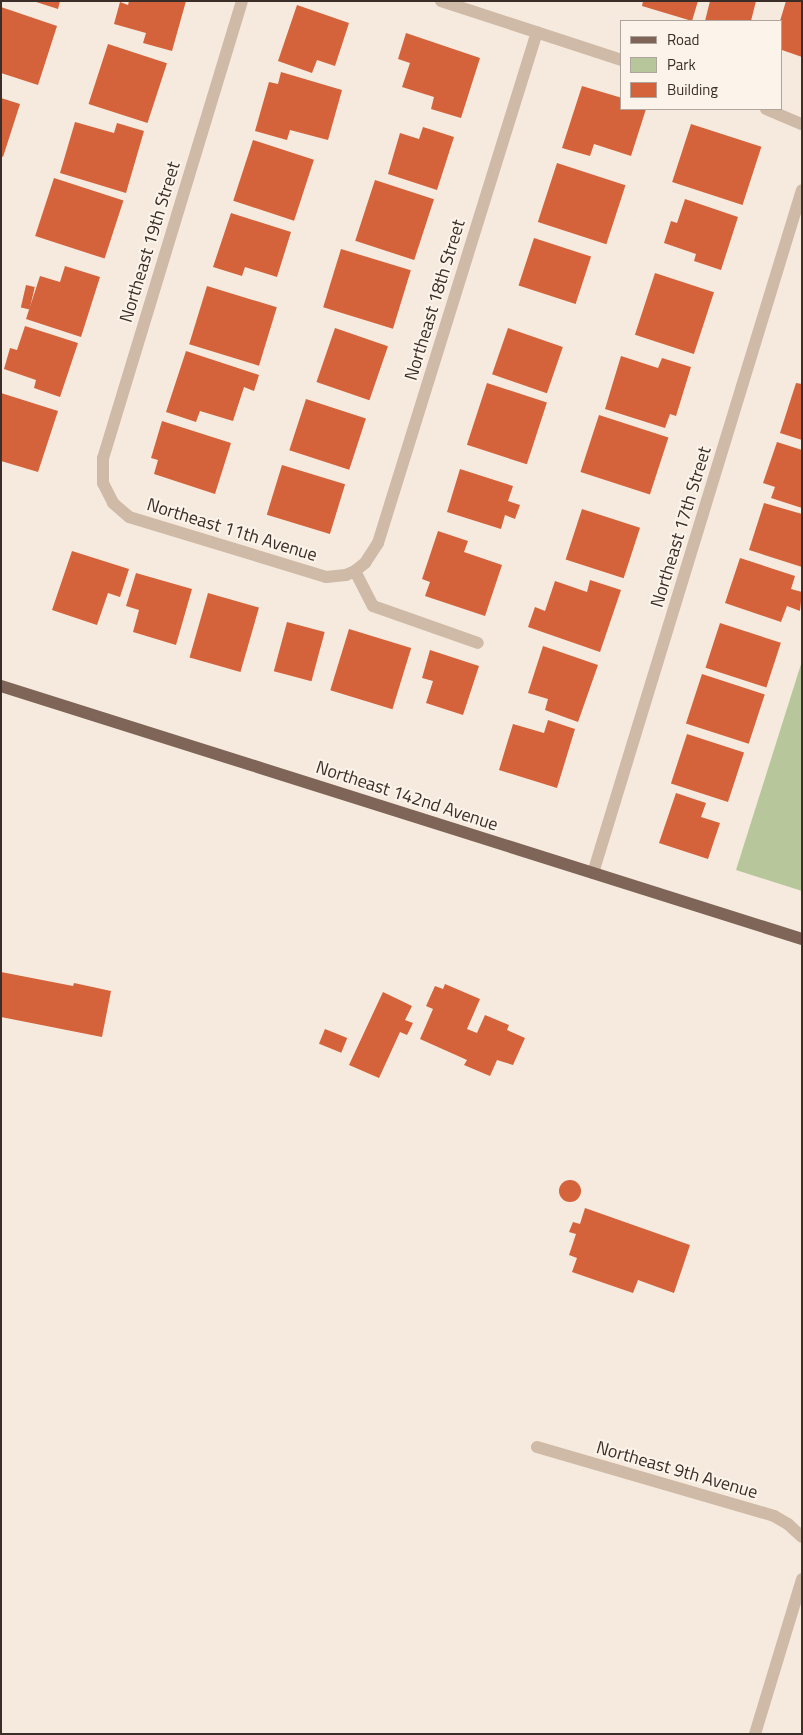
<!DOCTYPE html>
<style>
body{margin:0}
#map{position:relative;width:803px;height:1735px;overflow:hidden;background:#f5eadd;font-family:"Titillium Web",sans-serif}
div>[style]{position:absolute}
.green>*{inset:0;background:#b7c79b}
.building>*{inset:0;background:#d4633c;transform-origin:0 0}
.round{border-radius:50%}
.minor>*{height:12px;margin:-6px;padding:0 6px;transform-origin:6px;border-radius:6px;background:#cfbaa7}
.major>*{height:12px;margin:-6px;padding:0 6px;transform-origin:6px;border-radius:6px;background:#7f6558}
span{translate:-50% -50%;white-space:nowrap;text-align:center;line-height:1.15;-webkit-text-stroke:4px #fcf4ea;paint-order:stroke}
.street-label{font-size:18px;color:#3b2e28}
.frame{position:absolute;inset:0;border:2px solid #3b2e28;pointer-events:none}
.legend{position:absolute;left:620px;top:20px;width:162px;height:90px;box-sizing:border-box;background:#fcf4ea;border:1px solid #afa59c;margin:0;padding:6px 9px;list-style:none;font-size:15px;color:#3b2e28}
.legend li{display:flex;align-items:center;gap:10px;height:25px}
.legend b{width:25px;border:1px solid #afa59c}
</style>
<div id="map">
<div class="green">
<i style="clip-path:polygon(802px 661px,802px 891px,736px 870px)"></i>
</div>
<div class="building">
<i style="clip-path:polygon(33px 1px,60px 1px,58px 9px)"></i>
<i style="clip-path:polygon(129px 1px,186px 1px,172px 51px,143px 43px,146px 33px,114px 24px,120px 2px,128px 5px)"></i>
<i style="clip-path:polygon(643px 1px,698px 1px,692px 21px,642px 6px)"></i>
<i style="clip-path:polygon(710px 1px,756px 1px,751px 21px,705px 21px)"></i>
<i style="clip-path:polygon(786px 1px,802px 1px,802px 57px,782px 50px,782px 21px,780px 21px)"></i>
<i style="clip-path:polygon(297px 5px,349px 23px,335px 66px,317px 60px,312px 73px,278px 61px)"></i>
<i style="clip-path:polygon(1px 7px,57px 26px,38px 85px,1px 73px)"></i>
<i style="clip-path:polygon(406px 33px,480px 58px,461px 118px,431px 109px,434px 97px,402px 87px,410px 63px,398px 59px)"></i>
<i style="left:108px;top:44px;width:62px;height:63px;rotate:18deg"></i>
<i style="clip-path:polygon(281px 72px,342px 90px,328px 140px,290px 130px,287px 140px,255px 131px,269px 82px,278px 84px)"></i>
<i style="clip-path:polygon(582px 86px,622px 98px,622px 109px,646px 109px,631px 156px,594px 144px,590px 156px,562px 148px)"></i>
<i style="clip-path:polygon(1px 98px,20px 104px,3px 157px,1px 156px)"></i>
<i style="clip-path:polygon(75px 122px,114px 133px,117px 123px,144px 131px,126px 193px,60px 173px)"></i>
<i style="left:691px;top:124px;width:74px;height:61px;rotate:18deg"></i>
<i style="clip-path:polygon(423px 127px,454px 137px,437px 190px,388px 174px,400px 133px,419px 139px)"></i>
<i style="left:253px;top:140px;width:64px;height:64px;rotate:18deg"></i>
<i style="left:557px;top:163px;width:72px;height:62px;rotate:18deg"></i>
<i style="left:54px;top:178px;width:73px;height:61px;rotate:18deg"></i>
<i style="left:375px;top:180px;width:62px;height:64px;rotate:18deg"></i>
<i style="clip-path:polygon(685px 199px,738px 217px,721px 270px,694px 261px,696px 254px,664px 243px,671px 221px,677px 223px)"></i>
<i style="clip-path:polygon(231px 213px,291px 232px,277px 277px,245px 267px,242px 276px,213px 267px)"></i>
<i style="left:534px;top:238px;width:60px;height:50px;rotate:18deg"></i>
<i style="left:341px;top:249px;width:73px;height:61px;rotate:17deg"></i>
<i style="clip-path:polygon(65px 266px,100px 277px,81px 337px,26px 319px,40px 276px,60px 282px)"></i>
<i style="left:655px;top:273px;width:62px;height:65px;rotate:18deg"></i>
<i style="left:26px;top:285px;width:9px;height:23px;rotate:13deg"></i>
<i style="left:207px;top:286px;width:73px;height:61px;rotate:17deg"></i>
<i style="clip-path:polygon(25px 326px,78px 343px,60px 397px,34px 388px,36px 380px,4px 369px,10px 348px,17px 350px)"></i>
<i style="left:335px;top:328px;width:56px;height:57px;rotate:19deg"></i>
<i style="left:508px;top:328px;width:58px;height:49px;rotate:19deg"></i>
<i style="clip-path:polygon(186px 351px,259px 375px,254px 391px,244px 387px,233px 421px,200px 411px,196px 422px,166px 412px)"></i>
<i style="clip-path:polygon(621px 356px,658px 368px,662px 358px,691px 367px,676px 416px,670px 414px,665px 428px,605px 409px)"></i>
<i style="left:487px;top:383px;width:63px;height:65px;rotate:18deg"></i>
<i style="clip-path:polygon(796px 383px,802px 384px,802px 440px,780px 433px)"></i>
<i style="clip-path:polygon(1px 393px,58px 411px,38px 472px,1px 461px)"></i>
<i style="left:306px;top:399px;width:63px;height:54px;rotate:18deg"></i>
<i style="left:599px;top:415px;width:73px;height:60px;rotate:18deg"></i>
<i style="clip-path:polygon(162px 421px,231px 443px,215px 494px,154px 474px,158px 460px,151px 458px)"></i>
<i style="clip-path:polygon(777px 442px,802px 450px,802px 508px,771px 498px,775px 487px,763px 483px)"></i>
<i style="left:282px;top:465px;width:66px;height:52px;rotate:17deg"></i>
<i style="clip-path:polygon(460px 469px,513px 486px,508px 501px,520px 505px,515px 519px,505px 515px,501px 529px,447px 512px)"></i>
<i style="clip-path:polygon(764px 503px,802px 514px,802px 567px,749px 550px)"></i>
<i style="left:582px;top:509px;width:61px;height:53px;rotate:18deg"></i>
<i style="clip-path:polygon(438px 531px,468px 541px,464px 552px,502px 565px,485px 616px,425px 596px,430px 582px,422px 579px)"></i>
<i style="clip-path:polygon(72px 551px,129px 569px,120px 597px,108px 593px,97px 625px,52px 610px)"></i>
<i style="clip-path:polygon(740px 558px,795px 576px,791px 589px,802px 592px,800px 611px,787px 606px,781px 622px,725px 603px)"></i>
<i style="clip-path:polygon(136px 573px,192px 589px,176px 645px,133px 632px,139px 610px,126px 606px)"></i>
<i style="clip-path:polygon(590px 580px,621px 590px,600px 652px,528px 627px,535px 607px,545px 611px,555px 581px,587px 592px)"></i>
<i style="left:208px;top:593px;width:53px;height:67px;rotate:16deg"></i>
<i style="left:287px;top:622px;width:39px;height:51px;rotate:15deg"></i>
<i style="left:720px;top:623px;width:64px;height:47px;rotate:18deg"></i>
<i style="left:349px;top:629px;width:65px;height:64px;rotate:17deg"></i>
<i style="clip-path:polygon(543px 646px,598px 665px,578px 722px,545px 710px,548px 699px,528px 693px)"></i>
<i style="clip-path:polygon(430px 650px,479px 666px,463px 715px,426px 703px,433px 681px,422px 678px)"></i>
<i style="left:702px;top:674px;width:66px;height:52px;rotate:18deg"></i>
<i style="clip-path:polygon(548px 720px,575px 729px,557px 788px,499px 770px,513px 724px,544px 733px)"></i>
<i style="left:687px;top:734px;width:60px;height:52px;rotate:18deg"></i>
<i style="clip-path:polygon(676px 793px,706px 803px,701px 817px,720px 823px,708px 859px,659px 843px)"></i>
<i style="clip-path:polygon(1px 972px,73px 986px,74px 983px,111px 991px,102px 1037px,1px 1017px)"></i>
<i style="clip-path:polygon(445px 984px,480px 999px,467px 1029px,477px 1033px,485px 1015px,509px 1025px,507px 1030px,525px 1038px,513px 1065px,497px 1060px,490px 1076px,464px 1065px,467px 1060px,420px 1039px,433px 1009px,426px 1006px,435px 986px,443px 989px)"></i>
<i style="clip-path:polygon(383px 992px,412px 1006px,405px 1020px,413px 1023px,407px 1035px,400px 1032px,379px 1078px,349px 1065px)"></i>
<i style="left:325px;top:1029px;width:24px;height:16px;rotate:22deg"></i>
<i class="round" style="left:559px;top:1180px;width:22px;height:22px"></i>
<i style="clip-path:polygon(585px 1208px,690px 1245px,674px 1293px,638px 1280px,633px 1293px,572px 1272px,577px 1258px,569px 1255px,576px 1234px,569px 1232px,573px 1222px,580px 1224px)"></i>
</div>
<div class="minor">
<i style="left:242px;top:1px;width:478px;rotate:106.9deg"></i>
<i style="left:103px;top:458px;width:25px;rotate:90deg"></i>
<i style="left:103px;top:483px;width:22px;rotate:63deg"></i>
<i style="left:113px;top:503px;width:21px;rotate:41deg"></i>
<i style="left:129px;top:517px;width:206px;rotate:16.9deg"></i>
<i style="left:326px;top:577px;width:20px;rotate:-6deg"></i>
<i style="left:346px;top:575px;width:10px;rotate:-24deg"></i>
<i style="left:355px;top:571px;width:13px;rotate:-39deg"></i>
<i style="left:365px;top:563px;width:24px;rotate:-57deg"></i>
<i style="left:378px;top:543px;width:535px;rotate:-72.72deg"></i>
<i style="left:441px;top:1px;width:190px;rotate:18.1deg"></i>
<i style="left:766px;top:109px;width:39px;rotate:23deg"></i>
<i style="left:355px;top:571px;width:39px;rotate:63deg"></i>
<i style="left:373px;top:606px;width:111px;rotate:19.4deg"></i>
<i style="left:593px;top:873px;width:714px;rotate:-72.99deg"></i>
<i style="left:537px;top:1447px;width:247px;rotate:16.2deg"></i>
<i style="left:774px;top:1516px;width:16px;rotate:30deg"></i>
<i style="left:788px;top:1524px;width:19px;rotate:43deg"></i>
<i style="left:755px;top:1734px;width:162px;rotate:-73.1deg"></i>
</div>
<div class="major">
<i style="left:1px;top:686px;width:840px;rotate:17.53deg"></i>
</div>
<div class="street-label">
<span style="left:150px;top:242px;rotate:-73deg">Northeast 19th Street</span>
<span style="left:435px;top:300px;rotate:-73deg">Northeast 18th Street</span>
<span style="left:681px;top:527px;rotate:-73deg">Northeast 17th Street</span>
<span style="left:232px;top:530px;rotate:17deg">Northeast 11th Avenue</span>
<span style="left:407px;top:796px;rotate:18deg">Northeast 142nd Avenue</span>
<span style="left:677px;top:1470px;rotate:16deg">Northeast 9th Avenue</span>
</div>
<div class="frame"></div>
<ul class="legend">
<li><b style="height:6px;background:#7f6558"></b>Road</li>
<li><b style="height:14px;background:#b7c79b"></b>Park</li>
<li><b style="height:14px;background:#d4633c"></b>Building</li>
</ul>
</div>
